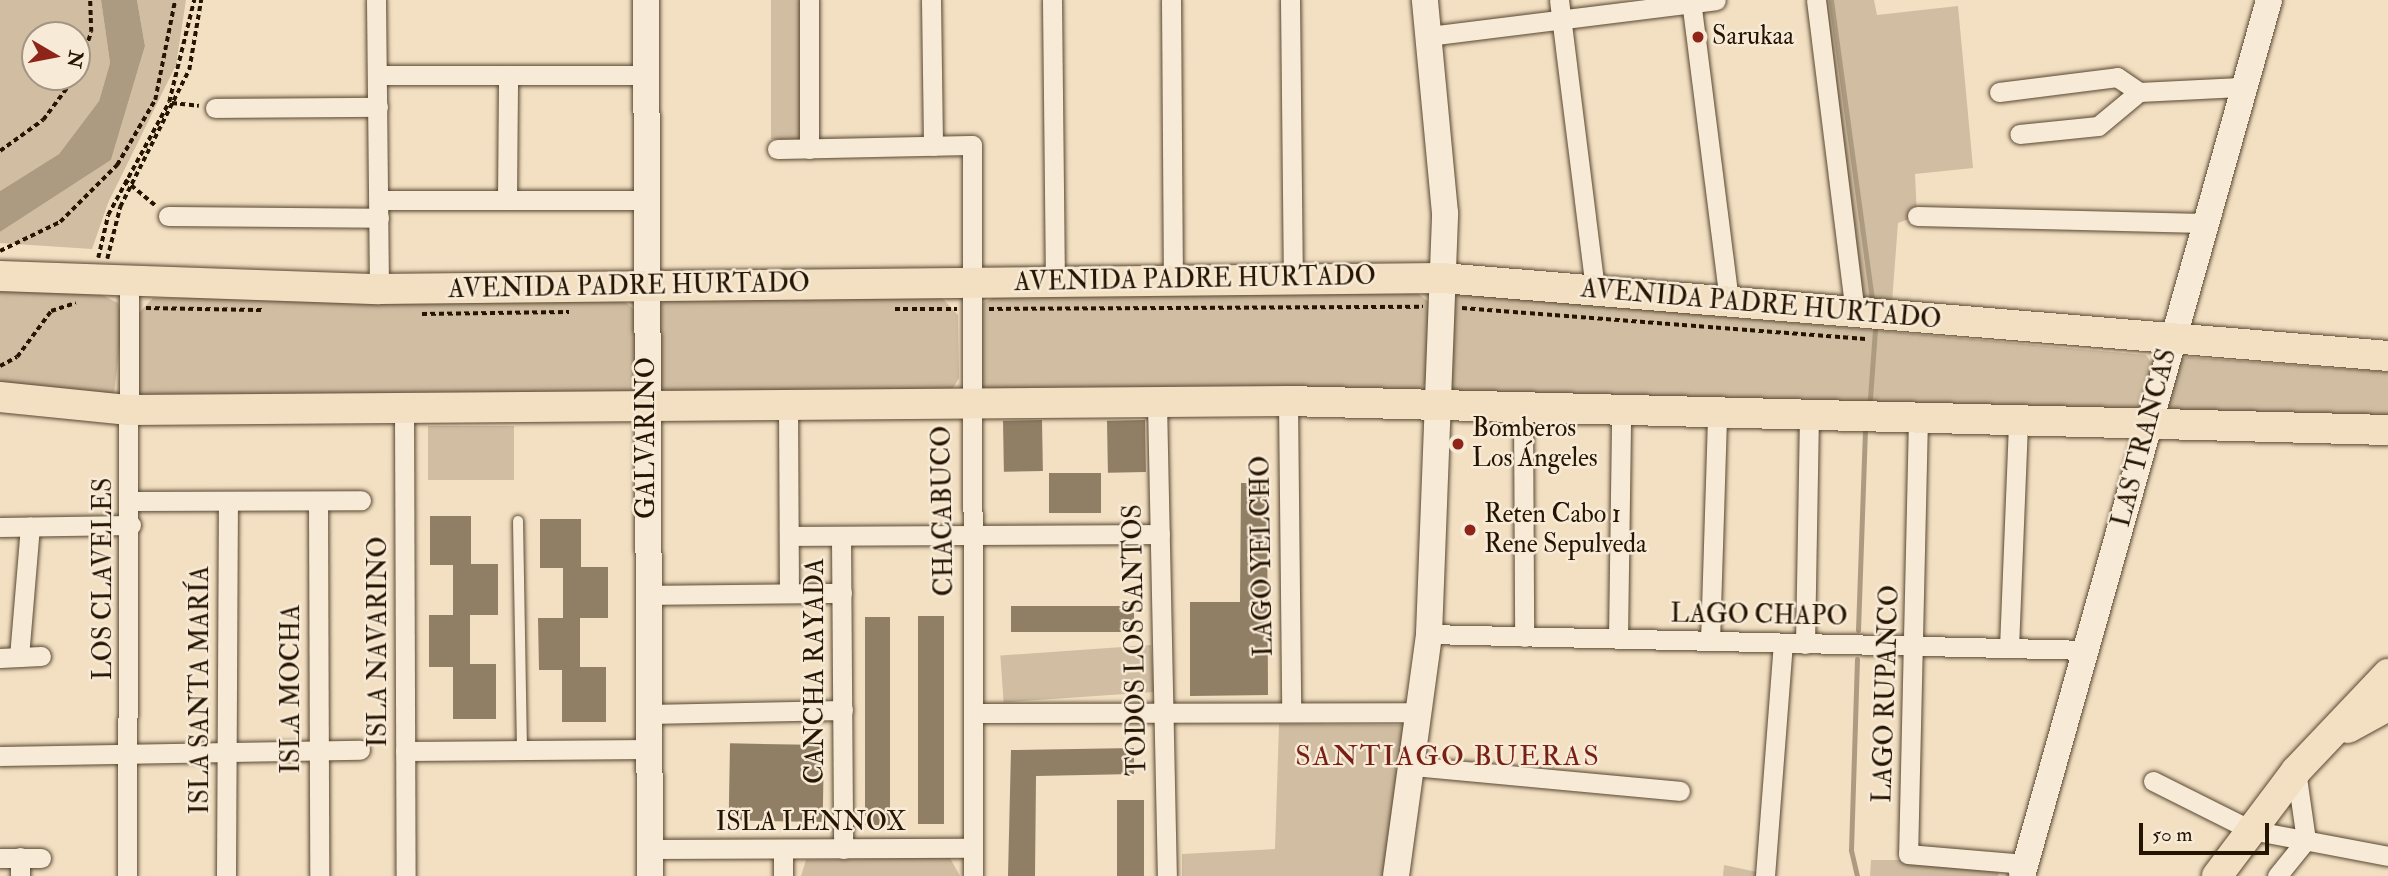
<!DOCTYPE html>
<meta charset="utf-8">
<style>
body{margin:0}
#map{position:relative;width:2388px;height:876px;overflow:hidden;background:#f3e0c3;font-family:"IM FELL Double Pica",serif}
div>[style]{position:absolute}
.green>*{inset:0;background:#d0bda2;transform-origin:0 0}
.water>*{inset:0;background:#ad9b81}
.stream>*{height:5px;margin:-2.5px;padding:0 2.5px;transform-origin:2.5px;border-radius:2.5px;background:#ad9b81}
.building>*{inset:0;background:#907e65;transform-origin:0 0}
.path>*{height:3.5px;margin-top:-1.75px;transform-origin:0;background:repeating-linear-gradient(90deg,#251400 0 5px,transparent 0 8.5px)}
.roads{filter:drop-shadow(0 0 2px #584731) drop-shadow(0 0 2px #584731)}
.lane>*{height:10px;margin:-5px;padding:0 5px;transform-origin:5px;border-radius:5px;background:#f7ebd8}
.street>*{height:19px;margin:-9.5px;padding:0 9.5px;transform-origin:9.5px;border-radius:9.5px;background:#f7ebd8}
.secondary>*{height:26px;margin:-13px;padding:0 13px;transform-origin:13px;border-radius:13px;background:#f7ebd8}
.primary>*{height:30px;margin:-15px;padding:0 15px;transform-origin:15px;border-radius:15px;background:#f3e0c3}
.dots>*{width:19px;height:19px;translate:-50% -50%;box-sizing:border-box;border:4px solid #f7ebd8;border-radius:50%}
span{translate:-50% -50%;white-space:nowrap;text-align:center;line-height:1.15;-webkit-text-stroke:5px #f7ebd8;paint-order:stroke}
.poi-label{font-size:26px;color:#251400}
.left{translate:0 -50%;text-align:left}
.street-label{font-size:26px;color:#251400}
.neighbourhood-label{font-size:28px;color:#7a1f14;letter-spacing:2px}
.north{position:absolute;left:21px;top:21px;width:70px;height:70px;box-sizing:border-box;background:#f7ebd8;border:2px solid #a39582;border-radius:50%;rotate:100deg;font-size:19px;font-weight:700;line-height:28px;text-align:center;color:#251400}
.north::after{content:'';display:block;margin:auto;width:24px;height:32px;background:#8f2418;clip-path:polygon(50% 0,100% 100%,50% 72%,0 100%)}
.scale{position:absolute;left:2139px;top:823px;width:130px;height:32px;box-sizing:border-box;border:4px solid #251400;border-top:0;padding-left:9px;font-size:21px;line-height:24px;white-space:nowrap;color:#251400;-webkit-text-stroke:5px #f7ebd8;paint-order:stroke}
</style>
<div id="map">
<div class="green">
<i style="clip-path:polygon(evenodd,0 0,101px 0,110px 63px,99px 101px,59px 154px,0 191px,0 0,35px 35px,77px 35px,77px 77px,35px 77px,35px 35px)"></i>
<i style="clip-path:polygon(137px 0,186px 0,176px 65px,108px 203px,92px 249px,0 243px,0 232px,111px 160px,145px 46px)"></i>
<i style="left:771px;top:0;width:31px;height:139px"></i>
<i style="clip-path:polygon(1825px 0,1874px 0,1877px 15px,1958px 6px,1973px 168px,1915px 174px,1917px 216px,1898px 223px,1892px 302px,1862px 301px)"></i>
<i style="clip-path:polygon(0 289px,102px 295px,118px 303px,123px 320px,114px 394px,0 387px)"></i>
<i style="clip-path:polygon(1417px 293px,1429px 302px,1429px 379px,1418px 392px,981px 389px,981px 304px,995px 297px)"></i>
<i style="clip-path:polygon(1463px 293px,2146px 355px,2155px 368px,2140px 410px,1464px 395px,1448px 390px,1454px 296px)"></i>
<i style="clip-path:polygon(941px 297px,958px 315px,959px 378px,950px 393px,661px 392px,657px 308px,665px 301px)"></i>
<i style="clip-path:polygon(153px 298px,622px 299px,637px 312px,638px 381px,628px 395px,139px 395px,139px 313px)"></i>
<i style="clip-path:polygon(2187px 357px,2388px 372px,2388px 423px,2173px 412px,2168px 404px,2178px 360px)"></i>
<i style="left:428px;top:426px;width:86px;height:54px"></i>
<i style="left:1151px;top:645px;width:47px;height:151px;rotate:86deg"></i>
<i style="clip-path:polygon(1279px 724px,1404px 725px,1385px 876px,1182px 876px,1182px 854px,1275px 849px)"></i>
<i style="clip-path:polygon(950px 858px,960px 876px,801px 876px,806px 860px)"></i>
<i style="clip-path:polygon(1871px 860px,1899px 860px,2000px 868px,1998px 876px,1870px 876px)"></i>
<i style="clip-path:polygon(1724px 865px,1757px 872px,1756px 876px,1723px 876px)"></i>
</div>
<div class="water">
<i style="clip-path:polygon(101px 0,137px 0,145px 46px,111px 160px,0 232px,0 191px,59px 154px,99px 101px,110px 63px)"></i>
</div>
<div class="stream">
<i style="left:1831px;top:0;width:301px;rotate:82.2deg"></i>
<i style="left:1870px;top:398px;width:68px;rotate:-85.8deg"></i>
<i style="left:1858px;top:630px;width:201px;rotate:-88deg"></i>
<i style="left:1857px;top:876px;width:27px;rotate:-103deg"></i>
<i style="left:1851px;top:850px;width:191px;rotate:-88.2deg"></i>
</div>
<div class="building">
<i style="left:1042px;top:420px;width:51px;height:39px;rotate:89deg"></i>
<i style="left:1145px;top:420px;width:52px;height:38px;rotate:89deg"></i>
<i style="left:1049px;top:473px;width:52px;height:40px"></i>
<i style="clip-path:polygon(1241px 483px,1267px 483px,1268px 695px,1190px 696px,1190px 602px,1240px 602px)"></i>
<i style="clip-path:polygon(430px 516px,471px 516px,471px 564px,498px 564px,498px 615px,470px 615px,470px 664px,496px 664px,496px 719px,453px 719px,453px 667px,429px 667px,429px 615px,453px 615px,453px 565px,430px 565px)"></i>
<i style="clip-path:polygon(540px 519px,581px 519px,581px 567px,608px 567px,608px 618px,580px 618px,580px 667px,606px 667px,606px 722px,562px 722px,562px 670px,539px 670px,538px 618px,563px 618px,563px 568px,540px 568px)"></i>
<i style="left:1134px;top:606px;width:26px;height:123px;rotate:90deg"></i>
<i style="left:918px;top:616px;width:26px;height:208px"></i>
<i style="left:865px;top:617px;width:25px;height:208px"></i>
<i style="left:824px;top:745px;width:77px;height:94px;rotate:91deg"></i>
<i style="clip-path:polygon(1134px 748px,1134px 774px,1036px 776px,1035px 876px,1008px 876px,1011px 750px)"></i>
<i style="left:1117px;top:800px;width:27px;height:76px"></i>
</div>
<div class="path">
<i style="left:77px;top:73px;width:43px;rotate:-71.1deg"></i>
<i style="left:91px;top:32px;width:32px;rotate:-92deg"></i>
<i style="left:172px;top:103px;width:27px;rotate:6deg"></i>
<i style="left:0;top:151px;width:53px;rotate:-35.8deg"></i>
<i style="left:43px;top:120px;width:54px;rotate:-53.3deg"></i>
<i style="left:125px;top:180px;width:40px;rotate:40deg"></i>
<i style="left:0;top:251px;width:67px;rotate:-25.8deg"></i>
<i style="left:60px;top:222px;width:81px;rotate:-45deg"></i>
<i style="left:117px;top:165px;width:75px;rotate:-59.7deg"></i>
<i style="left:155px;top:100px;width:102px;rotate:-78.7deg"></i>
<i style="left:98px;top:258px;width:44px;rotate:-76.9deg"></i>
<i style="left:108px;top:215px;width:128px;rotate:-61.6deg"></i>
<i style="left:169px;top:102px;width:105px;rotate:-76.2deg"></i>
<i style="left:107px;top:259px;width:54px;rotate:-76deg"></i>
<i style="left:120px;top:207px;width:153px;rotate:-63.3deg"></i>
<i style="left:189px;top:70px;width:71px;rotate:-80.3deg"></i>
<i style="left:146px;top:308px;width:118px;rotate:1deg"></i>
<i style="left:1462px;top:308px;width:408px;rotate:4.4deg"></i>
<i style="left:895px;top:309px;width:62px"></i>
<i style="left:989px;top:309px;width:434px;rotate:-0.3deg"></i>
<i style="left:422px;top:314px;width:147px;rotate:-0.8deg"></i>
<i style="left:0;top:366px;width:19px;rotate:-28deg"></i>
<i style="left:17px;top:357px;width:57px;rotate:-53.5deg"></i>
<i style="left:51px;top:311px;width:26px;rotate:-18deg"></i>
</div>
<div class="roads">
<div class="lane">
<i style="left:518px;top:521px;width:229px;rotate:89deg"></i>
</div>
<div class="street">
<i style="left:376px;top:0;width:289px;rotate:89.4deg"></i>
<i style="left:809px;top:0;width:149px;rotate:90deg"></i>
<i style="left:931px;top:0;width:146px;rotate:89.2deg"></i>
<i style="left:1052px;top:0;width:281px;rotate:89.4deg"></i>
<i style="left:1171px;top:0;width:278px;rotate:89.6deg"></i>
<i style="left:1290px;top:0;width:277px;rotate:89.4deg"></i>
<i style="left:1559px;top:0;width:293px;rotate:82.9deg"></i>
<i style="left:1691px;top:0;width:304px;rotate:82.8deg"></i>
<i style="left:1816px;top:0;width:314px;rotate:82.9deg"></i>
<i style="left:1429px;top:36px;width:289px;rotate:-7.1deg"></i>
<i style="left:377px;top:75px;width:269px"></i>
<i style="left:1999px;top:92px;width:119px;rotate:-7.2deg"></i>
<i style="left:2117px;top:77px;width:27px;rotate:34deg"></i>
<i style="left:2139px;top:92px;width:53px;rotate:140.3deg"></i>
<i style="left:2098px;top:126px;width:79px;rotate:174.2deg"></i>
<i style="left:2139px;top:92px;width:101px;rotate:-2.8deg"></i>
<i style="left:215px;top:108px;width:163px;rotate:-0.4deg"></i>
<i style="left:777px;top:149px;width:195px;rotate:-1.2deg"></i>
<i style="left:972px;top:145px;width:731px;rotate:89.92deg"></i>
<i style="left:379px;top:200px;width:267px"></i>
<i style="left:507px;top:200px;width:125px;rotate:-89.5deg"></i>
<i style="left:168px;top:216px;width:211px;rotate:0.5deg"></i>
<i style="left:1917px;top:216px;width:287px;rotate:1.4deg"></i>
<i style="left:1288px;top:401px;width:310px;rotate:89.4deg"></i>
<i style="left:1157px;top:403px;width:473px;rotate:88.8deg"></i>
<i style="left:788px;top:404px;width:189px;rotate:89.7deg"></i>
<i style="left:404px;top:408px;width:468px;rotate:89.8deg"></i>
<i style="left:1523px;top:408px;width:229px;rotate:89.7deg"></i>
<i style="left:1918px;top:418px;width:436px;rotate:91.3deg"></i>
<i style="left:1908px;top:854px;width:117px;rotate:4.9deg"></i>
<i style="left:130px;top:501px;width:231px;rotate:-0.2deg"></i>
<i style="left:318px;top:501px;width:375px;rotate:89.8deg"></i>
<i style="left:0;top:527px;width:131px;rotate:-0.9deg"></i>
<i style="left:789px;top:536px;width:371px;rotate:-0.3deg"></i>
<i style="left:841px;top:536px;width:313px;rotate:89.6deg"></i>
<i style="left:648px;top:595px;width:194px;rotate:-0.6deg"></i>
<i style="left:1429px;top:634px;width:658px;rotate:1.39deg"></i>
<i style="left:1618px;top:639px;width:228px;rotate:-89.2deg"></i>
<i style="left:1710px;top:641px;width:228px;rotate:-88.2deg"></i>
<i style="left:1805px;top:644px;width:229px;rotate:-89deg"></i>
<i style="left:2009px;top:648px;width:228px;rotate:-87.7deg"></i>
<i style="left:19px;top:657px;width:131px;rotate:-85.2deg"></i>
<i style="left:0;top:658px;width:41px;rotate:-2.8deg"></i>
<i style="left:973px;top:713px;width:446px;rotate:-0.1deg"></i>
<i style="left:648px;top:714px;width:195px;rotate:-1.2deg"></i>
<i style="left:405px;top:751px;width:243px;rotate:-0.5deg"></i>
<i style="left:0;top:756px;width:360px;rotate:-1deg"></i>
<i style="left:1412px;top:766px;width:269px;rotate:5.3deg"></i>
<i style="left:2153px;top:781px;width:110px;rotate:26.6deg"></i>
<i style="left:2251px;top:830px;width:139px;rotate:10.7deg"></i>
<i style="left:649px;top:849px;width:323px;rotate:-0.2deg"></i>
<i style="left:783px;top:849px;width:27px;rotate:90deg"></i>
<i style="left:20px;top:857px;width:19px;rotate:90deg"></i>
<i style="left:0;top:858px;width:41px"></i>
<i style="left:127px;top:876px;width:595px;rotate:-89.81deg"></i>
<i style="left:226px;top:876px;width:373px;rotate:-89.7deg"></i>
<i style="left:1765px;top:876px;width:233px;rotate:-85.6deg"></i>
<i style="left:2277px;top:876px;width:46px;rotate:-51.1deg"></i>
<i style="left:2306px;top:840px;width:70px;rotate:-98.2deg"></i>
</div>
<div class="secondary">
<i style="left:646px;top:0;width:876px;rotate:89.74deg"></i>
<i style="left:1396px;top:876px;width:244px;rotate:-82.2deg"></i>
<i style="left:1429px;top:634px;width:421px;rotate:-87.8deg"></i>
<i style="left:1445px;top:213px;width:214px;rotate:-95.4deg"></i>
<i style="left:2022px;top:876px;width:910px;rotate:-74.25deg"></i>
</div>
<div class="primary">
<i style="left:0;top:276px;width:379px;rotate:2deg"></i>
<i style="left:379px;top:289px;width:1063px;rotate:-0.59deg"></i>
<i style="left:1442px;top:278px;width:949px;rotate:4.71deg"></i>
<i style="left:0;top:397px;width:130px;rotate:5.8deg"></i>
<i style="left:129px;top:410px;width:1159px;rotate:-0.44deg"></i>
<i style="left:1288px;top:401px;width:1100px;rotate:1.51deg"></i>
<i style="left:2348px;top:728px;width:46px;rotate:-28.8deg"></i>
<i style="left:2217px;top:876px;width:131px;rotate:-53deg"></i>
<i style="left:2296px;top:771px;width:134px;rotate:-46.5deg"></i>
</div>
</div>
<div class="dots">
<i style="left:1698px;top:37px;background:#8f2418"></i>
<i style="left:1458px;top:444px;background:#8f2418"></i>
<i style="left:1470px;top:530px;background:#8f2418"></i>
</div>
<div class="poi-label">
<span class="left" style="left:1712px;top:37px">Sarukaa</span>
<span class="left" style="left:1472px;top:444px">Bomberos<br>Los Ángeles</span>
<span class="left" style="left:1484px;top:530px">Reten Cabo 1<br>Rene Sepulveda</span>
</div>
<div class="street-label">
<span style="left:1195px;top:280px;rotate:-1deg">AVENIDA PADRE HURTADO</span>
<span style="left:629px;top:287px;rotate:-1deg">AVENIDA PADRE HURTADO</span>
<span style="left:1761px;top:305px;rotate:5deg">AVENIDA PADRE HURTADO</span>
<span style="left:647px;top:438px;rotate:-90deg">GALVARINO</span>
<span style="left:2145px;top:438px;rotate:-75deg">LAS TRANCAS</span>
<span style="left:944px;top:511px;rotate:-91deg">CHACABUCO</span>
<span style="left:1263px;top:556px;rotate:-91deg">LAGO YELCHO</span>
<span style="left:104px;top:579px;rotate:-90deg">LOS CLAVELES</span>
<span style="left:1759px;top:616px;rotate:1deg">LAGO CHAPO</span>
<span style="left:1136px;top:640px;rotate:-91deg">TODOS LOS SANTOS</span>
<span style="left:379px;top:642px;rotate:-90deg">ISLA NAVARINO</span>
<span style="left:816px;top:671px;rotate:-90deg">CANCHA RAYADA</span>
<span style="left:292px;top:689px;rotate:-90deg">ISLA MOCHA</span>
<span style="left:201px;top:690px;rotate:-90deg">ISLA SANTA MARÍA</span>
<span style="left:1887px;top:694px;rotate:-88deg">LAGO RUPANCO</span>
<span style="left:811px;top:823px">ISLA LENNOX</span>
</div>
<div class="neighbourhood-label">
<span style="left:1448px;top:757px">SANTIAGO BUERAS</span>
</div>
<div class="north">N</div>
<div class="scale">50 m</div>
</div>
